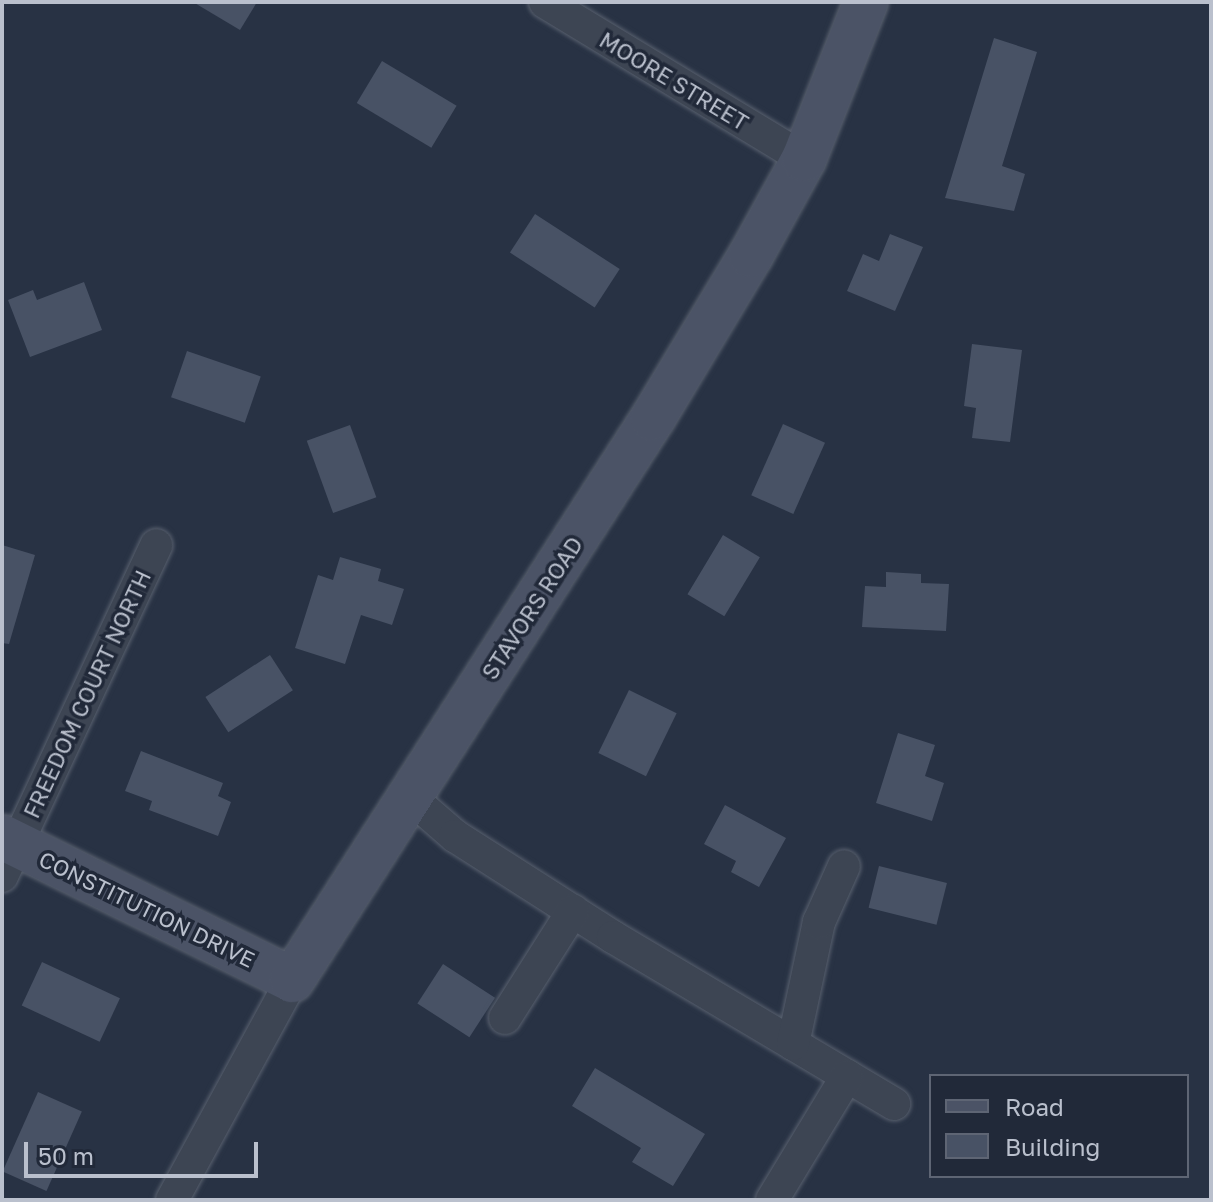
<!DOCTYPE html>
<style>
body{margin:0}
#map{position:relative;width:1213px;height:1202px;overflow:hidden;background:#283244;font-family:"Golos Text",sans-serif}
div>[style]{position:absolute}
.building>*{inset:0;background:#485265;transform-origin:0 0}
.roads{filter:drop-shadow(0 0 2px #58606e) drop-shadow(0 0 2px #58606e)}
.street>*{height:32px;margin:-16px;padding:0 16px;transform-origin:16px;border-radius:16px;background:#3d4553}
.secondary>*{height:44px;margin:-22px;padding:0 22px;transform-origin:22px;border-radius:22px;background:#4b5366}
span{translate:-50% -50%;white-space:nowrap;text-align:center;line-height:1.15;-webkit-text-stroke:7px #212939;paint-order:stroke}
.street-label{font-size:22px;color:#bac0cd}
.frame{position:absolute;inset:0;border:4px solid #bac0cd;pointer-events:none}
.legend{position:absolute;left:929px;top:1074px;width:260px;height:104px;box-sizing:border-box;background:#212939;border:2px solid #5e6574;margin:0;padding:10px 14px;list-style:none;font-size:24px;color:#bac0cd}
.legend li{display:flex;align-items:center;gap:16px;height:40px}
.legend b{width:40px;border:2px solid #5e6574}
.scale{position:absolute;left:24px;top:1142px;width:234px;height:36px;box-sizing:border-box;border:4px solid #bac0cd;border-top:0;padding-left:10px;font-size:24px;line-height:28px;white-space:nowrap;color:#bac0cd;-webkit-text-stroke:6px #212939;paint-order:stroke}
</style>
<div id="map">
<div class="building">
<i style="clip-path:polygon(193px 2px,257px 2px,240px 30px)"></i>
<i style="clip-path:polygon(994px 38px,1037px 52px,1002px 166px,1025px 174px,1014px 211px,945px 198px)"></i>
<i style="left:382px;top:61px;width:87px;height:49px;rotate:31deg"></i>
<i style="left:535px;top:214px;width:101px;height:46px;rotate:33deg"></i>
<i style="clip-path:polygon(890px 234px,923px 247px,895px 311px,847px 291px,863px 254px,879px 261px)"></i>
<i style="clip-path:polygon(84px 282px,102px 330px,30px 357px,8px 300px,33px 290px,37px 300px)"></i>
<i style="clip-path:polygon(972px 344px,1022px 350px,1010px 442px,972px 438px,976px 408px,964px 406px)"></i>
<i style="left:187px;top:351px;width:78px;height:49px;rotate:19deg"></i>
<i style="left:783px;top:424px;width:46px;height:78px;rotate:24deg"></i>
<i style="left:350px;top:425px;width:77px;height:46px;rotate:70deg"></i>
<i style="left:723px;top:535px;width:43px;height:69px;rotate:31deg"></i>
<i style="clip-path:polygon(2px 545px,35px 555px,9px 644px,2px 643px)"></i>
<i style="clip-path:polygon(340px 557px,381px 569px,378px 581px,404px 589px,392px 625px,361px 615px,345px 664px,295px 648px,318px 575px,333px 580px)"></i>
<i style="clip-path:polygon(886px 572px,921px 574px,921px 583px,949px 584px,946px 631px,862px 627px,865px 586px,886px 587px)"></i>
<i style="left:270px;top:655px;width:42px;height:77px;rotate:57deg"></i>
<i style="left:629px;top:690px;width:53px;height:70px;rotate:26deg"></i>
<i style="clip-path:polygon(898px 733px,935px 745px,925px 776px,944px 783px,932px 821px,876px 803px)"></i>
<i style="clip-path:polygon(141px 751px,223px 783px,218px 796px,231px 802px,218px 836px,149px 810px,152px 801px,125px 791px)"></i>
<i style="clip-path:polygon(725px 805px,786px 838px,759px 887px,731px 872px,736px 861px,704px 844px)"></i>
<i style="left:879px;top:866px;width:70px;height:43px;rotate:14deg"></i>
<i style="left:42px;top:962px;width:86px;height:48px;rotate:25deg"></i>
<i style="left:443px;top:964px;width:62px;height:47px;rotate:33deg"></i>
<i style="clip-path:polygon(595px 1068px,705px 1134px,673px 1186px,632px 1162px,641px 1148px,572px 1106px)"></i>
<i style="left:38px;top:1092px;width:48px;height:87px;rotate:24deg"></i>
</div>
<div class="roads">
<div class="street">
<i style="left:545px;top:2px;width:303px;rotate:31.2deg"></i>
<i style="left:410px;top:797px;width:60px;rotate:40.9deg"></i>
<i style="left:455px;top:836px;width:188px;rotate:32.6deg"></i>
<i style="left:613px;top:937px;width:327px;rotate:30.7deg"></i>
<i style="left:2px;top:876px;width:365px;rotate:-65deg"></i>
<i style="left:505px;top:1018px;width:127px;rotate:-57.6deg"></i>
<i style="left:793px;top:1044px;width:125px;rotate:-78deg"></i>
<i style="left:819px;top:922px;width:61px;rotate:-65.9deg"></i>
<i style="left:172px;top:1200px;width:251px;rotate:-61.4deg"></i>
<i style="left:772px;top:1200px;width:145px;rotate:-58.8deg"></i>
</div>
<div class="secondary">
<i style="left:2px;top:837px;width:323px;rotate:26.2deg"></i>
<i style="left:292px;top:980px;width:668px;rotate:-57.29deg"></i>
<i style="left:653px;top:418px;width:190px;rotate:-59deg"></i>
<i style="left:751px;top:255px;width:110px;rotate:-61.1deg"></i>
<i style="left:804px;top:159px;width:169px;rotate:-68.5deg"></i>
</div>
</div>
<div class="street-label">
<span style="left:674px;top:81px;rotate:31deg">MOORE STREET</span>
<span style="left:532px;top:608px;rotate:-57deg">STAVORS ROAD</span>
<span style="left:87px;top:694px;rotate:-65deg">FREEDOM COURT NORTH</span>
<span style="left:147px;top:909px;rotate:26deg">CONSTITUTION DRIVE</span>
</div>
<div class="frame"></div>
<ul class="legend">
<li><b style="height:10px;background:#4b5366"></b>Road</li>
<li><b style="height:22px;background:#485265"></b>Building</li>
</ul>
<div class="scale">50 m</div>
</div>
